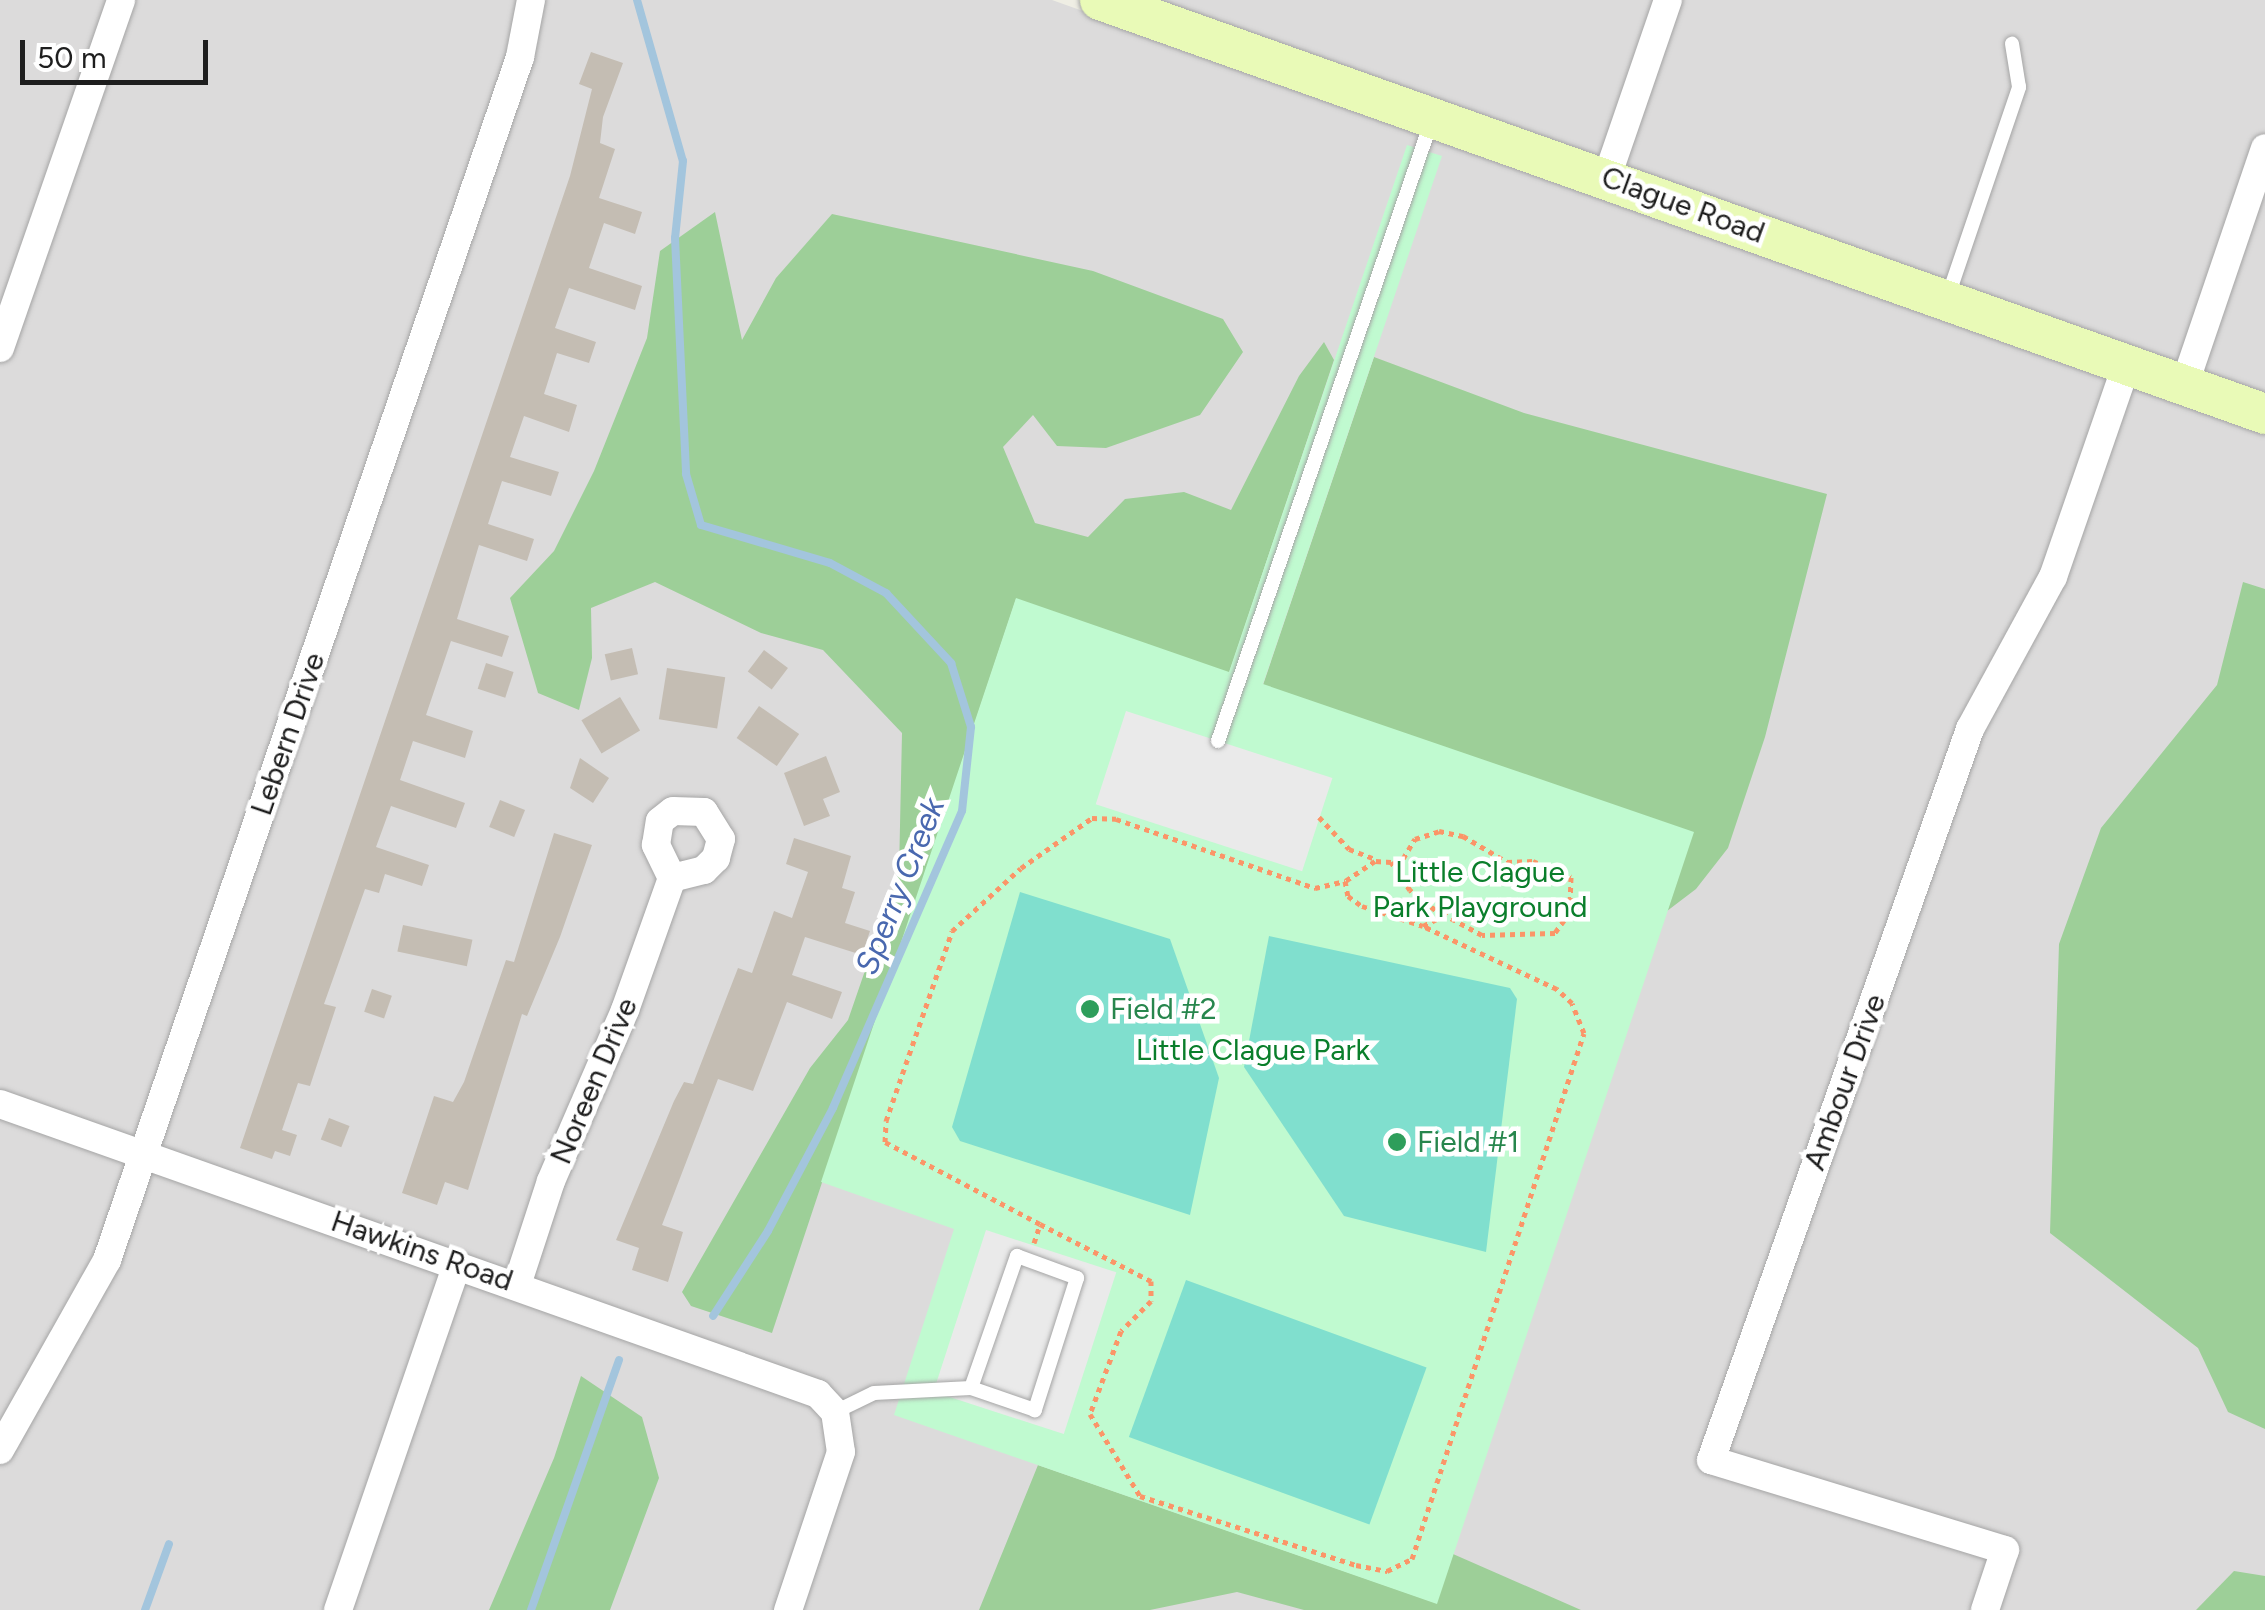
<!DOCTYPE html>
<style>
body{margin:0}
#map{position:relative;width:2265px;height:1610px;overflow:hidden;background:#efeee4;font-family:Figtree,sans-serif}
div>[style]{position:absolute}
.residential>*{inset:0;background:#dcdbdb}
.forest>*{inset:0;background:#9dcf98}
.park>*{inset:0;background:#c0fad0}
.pitch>*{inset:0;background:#80dfce;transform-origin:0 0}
.parking>*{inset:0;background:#eaeaea;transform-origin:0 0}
.stream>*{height:8px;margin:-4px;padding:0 4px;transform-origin:4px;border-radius:4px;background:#a3c5dd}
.building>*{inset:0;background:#c4bdb3;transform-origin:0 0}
.path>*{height:5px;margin-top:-2.5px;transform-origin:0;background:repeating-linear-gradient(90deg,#fb9568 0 5px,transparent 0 10px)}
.roads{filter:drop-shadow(0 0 2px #a5a5a5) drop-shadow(0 0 2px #a5a5a5)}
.lane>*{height:14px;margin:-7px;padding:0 7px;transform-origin:7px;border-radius:7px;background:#fff}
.street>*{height:28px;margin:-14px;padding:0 14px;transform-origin:14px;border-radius:14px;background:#fff}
.secondary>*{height:40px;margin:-20px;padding:0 20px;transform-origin:20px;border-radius:20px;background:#e9fab7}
.dots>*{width:28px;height:28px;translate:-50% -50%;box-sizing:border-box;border:5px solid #fff;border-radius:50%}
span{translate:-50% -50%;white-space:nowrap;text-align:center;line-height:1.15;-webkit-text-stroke:9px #fff;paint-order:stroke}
.street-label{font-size:30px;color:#1e1e1e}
.park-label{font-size:30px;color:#0a7e2b}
.leisure-label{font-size:30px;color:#27864d}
.left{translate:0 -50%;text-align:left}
.water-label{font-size:32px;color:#4968af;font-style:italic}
.scale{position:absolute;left:20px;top:40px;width:188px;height:45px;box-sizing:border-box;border:5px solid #1e1e1e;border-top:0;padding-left:12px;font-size:30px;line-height:35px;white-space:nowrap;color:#1e1e1e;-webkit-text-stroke:8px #fff;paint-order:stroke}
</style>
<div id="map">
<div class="residential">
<i style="clip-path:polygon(0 0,1052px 0,2265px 433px,2265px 1610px,0 1610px)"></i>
<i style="clip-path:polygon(1144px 0,2265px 0,2265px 400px)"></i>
</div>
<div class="forest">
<i style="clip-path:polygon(715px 212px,742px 340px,776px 278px,832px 214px,1093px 271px,1223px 319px,1243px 352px,1200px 415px,1106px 448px,1057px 446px,1033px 415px,1003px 447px,1035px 523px,1088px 537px,1125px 499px,1184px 492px,1231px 510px,1299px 376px,1324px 342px,1334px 360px,1229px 673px,1016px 599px,772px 1333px,691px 1306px,682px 1292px,810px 1068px,848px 1020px,899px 872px,902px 733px,823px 650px,761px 633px,655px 582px,591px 608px,592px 658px,579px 710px,538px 693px,510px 598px,554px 551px,594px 471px,647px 338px,660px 251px)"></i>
<i style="clip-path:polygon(1374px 357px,1524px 413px,1827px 494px,1765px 737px,1728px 848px,1696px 889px,1621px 946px,1263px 685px)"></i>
<i style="clip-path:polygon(2243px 582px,2265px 589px,2265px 1429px,2228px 1412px,2198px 1348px,2050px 1233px,2059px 944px,2101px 828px,2217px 685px)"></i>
<i style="clip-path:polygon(581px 1376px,642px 1417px,659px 1478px,610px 1610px,489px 1610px,554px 1458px)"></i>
<i style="clip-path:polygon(1038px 1465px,1436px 1603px,1453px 1554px,1581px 1610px,1304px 1610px,1237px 1592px,1150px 1610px,979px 1610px)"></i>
<i style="clip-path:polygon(2234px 1571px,2265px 1576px,2265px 1610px,2196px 1610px)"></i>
</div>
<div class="park">
<i style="clip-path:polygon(1407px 145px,1442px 156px,1263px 684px,1694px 832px,1437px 1604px,894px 1415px,954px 1229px,821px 1182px,1016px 598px,1229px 672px)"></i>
</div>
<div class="pitch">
<i style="clip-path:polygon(1020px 892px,1170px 939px,1219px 1078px,1190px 1215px,960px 1141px,952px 1127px)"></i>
<i style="clip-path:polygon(1269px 936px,1510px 988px,1517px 999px,1486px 1252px,1344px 1216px,1244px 1067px)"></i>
<i style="left:1186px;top:1280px;width:256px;height:167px;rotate:20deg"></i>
</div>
<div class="parking">
<i style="left:1126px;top:711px;width:217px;height:98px;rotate:18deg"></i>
<i style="left:986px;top:1230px;width:137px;height:170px;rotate:18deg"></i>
</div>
<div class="stream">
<i style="left:637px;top:0;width:167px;rotate:74.1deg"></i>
<i style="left:683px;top:161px;width:77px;rotate:95.9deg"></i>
<i style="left:675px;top:238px;width:236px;rotate:87.3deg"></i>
<i style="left:686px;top:474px;width:53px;rotate:73.6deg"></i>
<i style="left:701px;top:525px;width:134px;rotate:16.4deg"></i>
<i style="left:830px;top:563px;width:64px;rotate:28.2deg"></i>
<i style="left:886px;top:593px;width:96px;rotate:47.1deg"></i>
<i style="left:951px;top:663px;width:67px;rotate:72.6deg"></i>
<i style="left:971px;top:727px;width:84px;rotate:96.1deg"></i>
<i style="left:962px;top:811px;width:324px;rotate:113.5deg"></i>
<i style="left:833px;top:1108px;width:139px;rotate:117.9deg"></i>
<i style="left:768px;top:1231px;width:101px;rotate:122.9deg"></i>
<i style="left:145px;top:1610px;width:70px;rotate:-70deg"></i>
<i style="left:531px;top:1610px;width:265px;rotate:-70.6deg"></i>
</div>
<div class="building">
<i style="clip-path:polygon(591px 52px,623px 63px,603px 117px,600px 143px,615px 149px,599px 198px,642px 212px,635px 234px,604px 223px,589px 268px,642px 286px,635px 310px,569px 288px,555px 328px,596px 342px,589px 363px,557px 353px,544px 394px,577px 405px,569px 432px,524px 416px,510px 457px,559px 472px,551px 496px,502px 481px,488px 524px,534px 539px,527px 561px,479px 545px,457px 619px,509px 636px,502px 657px,451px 641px,426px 715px,473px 731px,465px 758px,413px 741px,400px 780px,465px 803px,456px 828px,391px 806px,376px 847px,429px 865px,422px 886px,385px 874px,379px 893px,365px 889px,324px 1004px,336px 1007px,310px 1086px,298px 1083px,282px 1130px,297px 1135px,290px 1156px,275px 1151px,272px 1159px,240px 1148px,570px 176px,592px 89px,579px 84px)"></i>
<i style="left:632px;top:648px;width:27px;height:28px;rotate:77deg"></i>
<i style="left:764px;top:650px;width:30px;height:27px;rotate:37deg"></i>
<i style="left:486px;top:663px;width:29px;height:27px;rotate:18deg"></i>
<i style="left:667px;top:668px;width:59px;height:52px;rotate:9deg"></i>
<i style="left:620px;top:697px;width:39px;height:45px;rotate:59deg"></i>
<i style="left:759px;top:706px;width:49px;height:39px;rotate:35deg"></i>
<i style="clip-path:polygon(826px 756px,840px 792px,823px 799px,830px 816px,804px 826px,784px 773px)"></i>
<i style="clip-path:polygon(580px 758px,609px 778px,593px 803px,570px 788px)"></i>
<i style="left:500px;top:800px;width:27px;height:29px;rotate:22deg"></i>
<i style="clip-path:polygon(554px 833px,592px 845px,560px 937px,527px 1016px,522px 1014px,468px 1190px,445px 1182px,437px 1205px,402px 1193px,434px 1096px,453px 1102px,464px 1082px,506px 960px,514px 962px)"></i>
<i style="clip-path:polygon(794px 838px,851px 856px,842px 888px,855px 892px,845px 923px,870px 931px,862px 955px,805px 937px,792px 975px,842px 992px,832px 1019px,787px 1002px,753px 1091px,718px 1079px,662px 1225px,683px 1232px,668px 1282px,632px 1270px,639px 1248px,616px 1240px,674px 1101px,684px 1082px,693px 1084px,738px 968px,752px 973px,774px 911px,792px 918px,808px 872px,786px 864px)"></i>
<i style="left:403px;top:925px;width:71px;height:27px;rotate:12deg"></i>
<i style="left:372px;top:989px;width:21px;height:24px;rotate:19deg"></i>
<i style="left:329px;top:1118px;width:22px;height:23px;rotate:21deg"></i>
</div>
<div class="path">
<i style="left:1319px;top:817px;width:44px;rotate:46.8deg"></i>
<i style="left:1349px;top:849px;width:28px;rotate:21deg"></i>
<i style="left:1398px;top:867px;width:33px;rotate:-59deg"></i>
<i style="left:1415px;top:839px;width:25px;rotate:-18deg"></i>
<i style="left:1439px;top:831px;width:25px;rotate:12deg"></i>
<i style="left:1463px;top:836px;width:51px;rotate:30.6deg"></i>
<i style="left:1507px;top:862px;width:26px;rotate:-2deg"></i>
<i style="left:1533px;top:861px;width:41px;rotate:22.8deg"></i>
<i style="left:1571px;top:877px;width:35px;rotate:92deg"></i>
<i style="left:1570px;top:912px;width:26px;rotate:126deg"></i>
<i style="left:1555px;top:933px;width:73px;rotate:178.4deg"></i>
<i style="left:1482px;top:935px;width:44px;rotate:-151.7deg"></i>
<i style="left:1040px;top:1224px;width:125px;rotate:27.2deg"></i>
<i style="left:1151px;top:1281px;width:20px;rotate:90deg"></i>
<i style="left:1151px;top:1301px;width:42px;rotate:135deg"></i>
<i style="left:1121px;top:1331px;width:89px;rotate:110.5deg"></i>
<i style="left:1090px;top:1414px;width:96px;rotate:58.6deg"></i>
<i style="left:1140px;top:1496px;width:227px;rotate:17.7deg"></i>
<i style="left:1356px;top:1565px;width:32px;rotate:11deg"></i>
<i style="left:1387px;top:1571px;width:28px;rotate:-26deg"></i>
<i style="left:1412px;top:1559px;width:553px;rotate:-71.89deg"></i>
<i style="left:1584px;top:1033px;width:32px;rotate:-112deg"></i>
<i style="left:1572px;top:1003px;width:21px;rotate:-137deg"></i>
<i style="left:1557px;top:989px;width:148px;rotate:-154.8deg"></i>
<i style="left:1034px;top:1243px;width:20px;rotate:-72deg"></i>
<i style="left:1040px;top:1224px;width:175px;rotate:-152.1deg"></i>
<i style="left:885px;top:1142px;width:21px;rotate:-87deg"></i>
<i style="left:886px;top:1121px;width:201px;rotate:-70.8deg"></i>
<i style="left:952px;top:931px;width:93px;rotate:-42.4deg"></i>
<i style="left:1021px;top:868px;width:87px;rotate:-35.2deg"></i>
<i style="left:1092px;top:818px;width:24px;rotate:2deg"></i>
<i style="left:1116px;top:819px;width:211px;rotate:19.1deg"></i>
<i style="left:1315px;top:888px;width:31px;rotate:-13deg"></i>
<i style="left:1345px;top:881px;width:15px;rotate:79deg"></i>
<i style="left:1348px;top:896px;width:17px;rotate:36deg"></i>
<i style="left:1362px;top:906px;width:64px;rotate:18.2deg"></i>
<i style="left:1423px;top:926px;width:22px;rotate:-27deg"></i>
<i style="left:1443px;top:916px;width:42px;rotate:-141.8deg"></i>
<i style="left:1410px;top:890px;width:34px;rotate:-124deg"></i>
<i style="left:1391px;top:862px;width:16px;rotate:-176deg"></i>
<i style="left:1375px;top:861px;width:36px;rotate:146deg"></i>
</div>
<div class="roads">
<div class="lane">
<i style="left:1947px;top:299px;width:224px;rotate:-71.2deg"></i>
<i style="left:2019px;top:87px;width:44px;rotate:-99.2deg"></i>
<i style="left:1218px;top:741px;width:657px;rotate:-70.99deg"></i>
<i style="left:835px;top:1412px;width:43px;rotate:-26deg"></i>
<i style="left:874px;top:1393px;width:97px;rotate:-3deg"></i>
<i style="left:971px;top:1388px;width:140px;rotate:-70.8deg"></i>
<i style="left:1017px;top:1256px;width:64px;rotate:20.1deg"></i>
<i style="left:1077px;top:1278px;width:139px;rotate:107.7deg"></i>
<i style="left:1035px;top:1410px;width:68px;rotate:-161deg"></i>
</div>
<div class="street">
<i style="left:1607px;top:177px;width:187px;rotate:-71deg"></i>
<i style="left:0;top:348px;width:368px;rotate:-70.8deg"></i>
<i style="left:2184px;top:386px;width:251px;rotate:-71.2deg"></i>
<i style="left:0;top:1104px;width:868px;rotate:19.52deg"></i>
<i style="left:818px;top:1394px;width:25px;rotate:47deg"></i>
<i style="left:835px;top:1412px;width:40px;rotate:81.5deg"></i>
<i style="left:841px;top:1452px;width:167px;rotate:108.5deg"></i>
<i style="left:517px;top:1285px;width:109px;rotate:-71.9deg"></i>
<i style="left:551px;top:1181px;width:186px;rotate:-66.6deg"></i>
<i style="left:625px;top:1010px;width:140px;rotate:-70.4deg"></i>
<i style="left:672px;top:878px;width:37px;rotate:-116deg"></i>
<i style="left:656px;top:845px;width:24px;rotate:-81deg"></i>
<i style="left:660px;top:821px;width:16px;rotate:-38deg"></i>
<i style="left:673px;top:811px;width:31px;rotate:2deg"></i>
<i style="left:704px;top:812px;width:32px;rotate:58deg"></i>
<i style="left:721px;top:839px;width:20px;rotate:105deg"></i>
<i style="left:716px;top:858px;width:17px;rotate:135deg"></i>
<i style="left:704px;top:870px;width:33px;rotate:166deg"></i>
<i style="left:0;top:1450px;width:218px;rotate:-60.6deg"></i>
<i style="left:107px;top:1260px;width:1272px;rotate:-71.05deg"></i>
<i style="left:520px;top:57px;width:58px;rotate:-79.1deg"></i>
<i style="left:338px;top:1610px;width:365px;rotate:-71deg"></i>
<i style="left:1985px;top:1610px;width:63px;rotate:-71.6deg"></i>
<i style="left:2005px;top:1550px;width:307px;rotate:-163deg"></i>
<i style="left:1711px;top:1460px;width:776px;rotate:-70.49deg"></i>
<i style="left:1970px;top:729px;width:173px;rotate:-61.4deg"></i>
<i style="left:2053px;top:577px;width:223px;rotate:-70.9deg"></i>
</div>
<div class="secondary">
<i style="left:1100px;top:0;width:1236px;rotate:19.56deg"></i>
</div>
</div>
<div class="dots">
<i style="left:1090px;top:1009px;background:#2e9e5b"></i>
<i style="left:1397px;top:1142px;background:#2e9e5b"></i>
</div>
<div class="street-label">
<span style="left:1683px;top:205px;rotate:20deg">Clague Road</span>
<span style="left:288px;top:734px;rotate:-71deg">Lebern Drive</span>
<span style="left:594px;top:1081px;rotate:-67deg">Noreen Drive</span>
<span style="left:1845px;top:1082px;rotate:-70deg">Ambour Drive</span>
<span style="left:422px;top:1251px;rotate:19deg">Hawkins Road</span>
</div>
<div class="park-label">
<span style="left:1480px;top:889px">Little Clague<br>Park Playground</span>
<span style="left:1253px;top:1050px">Little Clague Park</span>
</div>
<div class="leisure-label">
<span class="left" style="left:1110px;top:1009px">Field #2</span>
<span class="left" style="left:1417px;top:1142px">Field #1</span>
</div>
<div class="water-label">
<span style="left:900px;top:886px;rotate:-68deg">Sperry Creek</span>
</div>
<div class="scale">50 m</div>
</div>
